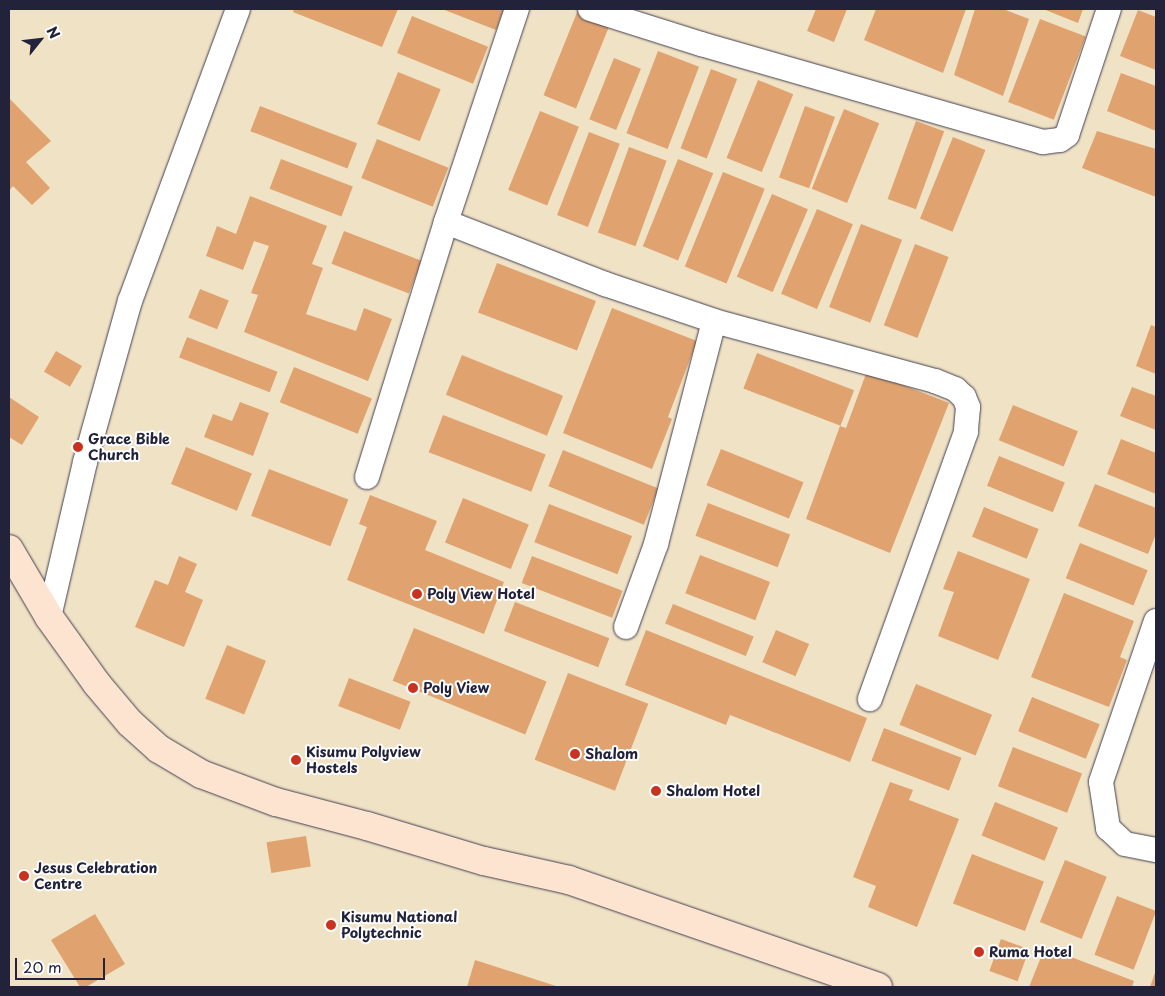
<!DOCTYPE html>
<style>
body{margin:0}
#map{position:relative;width:1165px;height:996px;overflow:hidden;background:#f0e2c5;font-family:"Playpen Sans",sans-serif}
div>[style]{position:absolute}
.building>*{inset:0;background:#e0a370;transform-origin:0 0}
.roads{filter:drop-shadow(0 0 1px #413f50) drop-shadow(0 0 1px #413f50)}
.street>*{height:24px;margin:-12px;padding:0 12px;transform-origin:12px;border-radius:12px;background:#fff}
.secondary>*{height:28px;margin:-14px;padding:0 14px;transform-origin:14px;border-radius:14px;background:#fde4d0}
.dots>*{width:14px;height:14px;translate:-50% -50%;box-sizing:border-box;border:2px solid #fff;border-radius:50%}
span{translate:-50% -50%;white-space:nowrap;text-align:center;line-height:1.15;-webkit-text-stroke:4px #fff;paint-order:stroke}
.poi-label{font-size:14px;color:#22223b;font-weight:700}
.left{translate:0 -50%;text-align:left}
.frame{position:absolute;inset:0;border:10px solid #22223b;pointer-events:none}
.north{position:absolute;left:15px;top:15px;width:50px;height:50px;-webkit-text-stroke:4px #fff;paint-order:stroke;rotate:61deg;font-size:14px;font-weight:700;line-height:20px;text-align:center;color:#22223b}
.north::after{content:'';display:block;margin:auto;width:18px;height:22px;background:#22223b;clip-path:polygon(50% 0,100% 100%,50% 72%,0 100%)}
.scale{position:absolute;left:15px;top:958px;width:90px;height:22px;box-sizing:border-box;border:2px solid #22223b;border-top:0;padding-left:6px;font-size:15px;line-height:18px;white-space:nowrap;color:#22223b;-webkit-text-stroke:4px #fff;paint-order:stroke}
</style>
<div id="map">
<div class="building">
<i style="clip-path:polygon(294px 9px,398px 9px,382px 47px,293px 12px)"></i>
<i style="clip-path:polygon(442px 9px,504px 9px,496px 30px)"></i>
<i style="clip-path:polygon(816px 9px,847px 9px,834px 42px,807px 31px)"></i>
<i style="clip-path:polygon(876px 9px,966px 9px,943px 73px,864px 40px)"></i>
<i style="clip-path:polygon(975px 9px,1003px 9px,1029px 19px,1003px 96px,954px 75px)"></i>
<i style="clip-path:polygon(1043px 9px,1083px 9px,1078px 23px)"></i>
<i style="left:578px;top:10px;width:35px;height:92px;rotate:22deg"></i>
<i style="clip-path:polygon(1138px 10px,1156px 17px,1156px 70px,1120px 56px)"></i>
<i style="left:412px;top:16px;width:82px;height:40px;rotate:22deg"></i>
<i style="left:1040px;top:19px;width:49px;height:89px;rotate:21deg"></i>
<i style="left:658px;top:51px;width:44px;height:88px;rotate:21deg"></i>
<i style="left:614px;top:58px;width:29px;height:66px;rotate:22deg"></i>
<i style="left:711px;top:69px;width:28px;height:85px;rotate:21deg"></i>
<i style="left:398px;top:72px;width:46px;height:56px;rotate:22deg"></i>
<i style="clip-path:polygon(1121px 73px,1156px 86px,1156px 131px,1107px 111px)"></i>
<i style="left:758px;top:80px;width:38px;height:84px;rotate:22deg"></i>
<i style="clip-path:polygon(9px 98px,51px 141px,26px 162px,50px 188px,32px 205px,13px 186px,9px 191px)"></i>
<i style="left:260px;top:106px;width:104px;height:27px;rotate:21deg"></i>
<i style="left:805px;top:106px;width:32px;height:76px;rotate:20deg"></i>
<i style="left:844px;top:109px;width:38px;height:86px;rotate:22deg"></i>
<i style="left:540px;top:111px;width:42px;height:85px;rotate:22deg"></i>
<i style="left:916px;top:121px;width:30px;height:83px;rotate:20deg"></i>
<i style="clip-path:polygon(1097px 131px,1156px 149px,1156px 197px,1082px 168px)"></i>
<i style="left:589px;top:132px;width:33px;height:89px;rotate:21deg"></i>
<i style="left:953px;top:137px;width:35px;height:88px;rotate:22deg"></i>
<i style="left:377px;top:139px;width:77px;height:42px;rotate:22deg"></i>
<i style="left:629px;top:147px;width:40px;height:91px;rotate:20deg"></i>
<i style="left:281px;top:159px;width:77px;height:32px;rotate:21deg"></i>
<i style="left:678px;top:159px;width:38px;height:94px;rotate:22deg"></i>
<i style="left:723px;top:172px;width:45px;height:102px;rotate:22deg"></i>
<i style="left:772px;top:194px;width:39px;height:90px;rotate:23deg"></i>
<i style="clip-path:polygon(250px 196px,327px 226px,312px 264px,323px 268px,306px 314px,356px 331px,364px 308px,392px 319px,368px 381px,244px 332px,258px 295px,251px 293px,269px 246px,254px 241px,243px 270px,206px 256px,217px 226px,236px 234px)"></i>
<i style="left:817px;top:209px;width:39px;height:92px;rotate:23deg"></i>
<i style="left:861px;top:224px;width:44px;height:89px;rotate:21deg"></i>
<i style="left:344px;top:231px;width:83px;height:35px;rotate:21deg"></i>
<i style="left:915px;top:244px;width:36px;height:87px;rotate:21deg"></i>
<i style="left:497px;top:263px;width:106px;height:53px;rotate:21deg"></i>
<i style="left:200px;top:289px;width:31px;height:31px;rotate:22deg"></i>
<i style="clip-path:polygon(612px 308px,697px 341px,668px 417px,672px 419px,652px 469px,563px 433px)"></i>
<i style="clip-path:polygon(1151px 325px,1156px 327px,1156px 374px,1136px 366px)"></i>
<i style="left:187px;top:337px;width:97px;height:22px;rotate:21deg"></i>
<i style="left:56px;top:351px;width:30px;height:24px;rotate:30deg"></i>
<i style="left:757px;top:353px;width:104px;height:38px;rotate:21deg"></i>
<i style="left:462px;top:355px;width:109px;height:43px;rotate:22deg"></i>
<i style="left:294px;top:367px;width:84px;height:38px;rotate:22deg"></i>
<i style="clip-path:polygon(867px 371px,949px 403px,890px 553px,806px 519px,840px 426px,846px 428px)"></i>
<i style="clip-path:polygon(1132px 387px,1156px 396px,1156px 430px,1120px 416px)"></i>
<i style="clip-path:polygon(9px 397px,39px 417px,22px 445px,9px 437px)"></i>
<i style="clip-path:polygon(240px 402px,269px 413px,253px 456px,204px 437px,213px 414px,232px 421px)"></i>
<i style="left:1013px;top:405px;width:70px;height:38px;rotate:22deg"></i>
<i style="left:443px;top:415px;width:110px;height:40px;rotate:21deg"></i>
<i style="clip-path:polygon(1121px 439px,1156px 453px,1156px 494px,1107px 474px)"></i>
<i style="left:186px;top:447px;width:71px;height:40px;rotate:22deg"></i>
<i style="left:721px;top:449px;width:89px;height:39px;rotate:22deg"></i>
<i style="left:563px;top:450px;width:103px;height:39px;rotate:22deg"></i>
<i style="left:999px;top:456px;width:71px;height:32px;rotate:22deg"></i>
<i style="left:269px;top:469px;width:85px;height:50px;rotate:21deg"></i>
<i style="clip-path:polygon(1095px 484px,1156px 508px,1156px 534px,1148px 554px,1078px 526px)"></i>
<i style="clip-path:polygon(370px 495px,437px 521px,425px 550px,504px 582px,484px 634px,347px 580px,367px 527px,359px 524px)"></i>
<i style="left:463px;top:498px;width:71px;height:48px;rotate:22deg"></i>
<i style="left:708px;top:503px;width:88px;height:35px;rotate:21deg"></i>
<i style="left:549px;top:504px;width:89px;height:41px;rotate:21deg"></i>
<i style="left:984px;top:507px;width:59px;height:32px;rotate:22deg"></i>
<i style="left:1080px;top:543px;width:73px;height:38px;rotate:22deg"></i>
<i style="clip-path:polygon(958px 551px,1030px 579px,998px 660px,938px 636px,954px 592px,943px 589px)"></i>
<i style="left:700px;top:555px;width:75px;height:41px;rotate:21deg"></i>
<i style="clip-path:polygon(179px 556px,197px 564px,185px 592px,203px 600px,184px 647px,135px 627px,155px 580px,168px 585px)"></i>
<i style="left:532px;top:556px;width:97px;height:29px;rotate:21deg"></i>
<i style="clip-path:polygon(1064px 593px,1134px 621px,1120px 657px,1127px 660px,1109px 707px,1031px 677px)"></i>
<i style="left:515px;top:602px;width:101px;height:31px;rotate:21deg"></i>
<i style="left:673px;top:604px;width:87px;height:21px;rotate:22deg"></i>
<i style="left:414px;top:628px;width:143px;height:57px;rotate:22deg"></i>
<i style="clip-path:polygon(646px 630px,867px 718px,850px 762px,730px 715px,726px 725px,625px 685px)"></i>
<i style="left:776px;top:630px;width:36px;height:35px;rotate:23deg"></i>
<i style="left:227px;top:645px;width:42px;height:58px;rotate:22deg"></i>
<i style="left:568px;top:673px;width:86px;height:93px;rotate:21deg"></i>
<i style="left:349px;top:678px;width:66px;height:30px;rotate:21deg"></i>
<i style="left:916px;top:684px;width:82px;height:44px;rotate:22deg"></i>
<i style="left:1032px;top:697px;width:73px;height:37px;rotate:22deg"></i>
<i style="left:884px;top:728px;width:83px;height:35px;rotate:21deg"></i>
<i style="left:1013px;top:747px;width:74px;height:42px;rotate:21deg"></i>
<i style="clip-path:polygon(890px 782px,913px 790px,909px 800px,959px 819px,917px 927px,868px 907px,876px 886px,853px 877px)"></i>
<i style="left:995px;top:802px;width:68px;height:36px;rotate:22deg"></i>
<i style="left:306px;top:836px;width:31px;height:40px;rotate:81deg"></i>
<i style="left:972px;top:854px;width:77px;height:53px;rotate:21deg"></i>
<i style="left:1065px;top:860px;width:45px;height:67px;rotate:22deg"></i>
<i style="left:1117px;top:896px;width:42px;height:63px;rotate:21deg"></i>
<i style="clip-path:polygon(95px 914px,125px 964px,86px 987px,80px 987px,51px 940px)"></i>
<i style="left:1001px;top:939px;width:30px;height:34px;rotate:20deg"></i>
<i style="clip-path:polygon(1045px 947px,1134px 981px,1132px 987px,1029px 987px)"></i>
<i style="clip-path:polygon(475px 960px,559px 987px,467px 987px)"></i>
<i style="clip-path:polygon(1156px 970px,1156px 987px,1150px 987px)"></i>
</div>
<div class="roads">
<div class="street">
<i style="left:590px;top:9px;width:116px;rotate:17.5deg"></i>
<i style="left:701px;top:44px;width:356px;rotate:16deg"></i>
<i style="left:1043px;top:142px;width:17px;rotate:-7deg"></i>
<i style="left:1060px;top:140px;width:9px;rotate:-36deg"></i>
<i style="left:1067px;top:135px;width:133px;rotate:-71.6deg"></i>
<i style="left:446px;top:222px;width:171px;rotate:21.3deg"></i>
<i style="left:605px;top:284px;width:115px;rotate:18.7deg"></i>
<i style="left:714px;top:321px;width:229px;rotate:15.2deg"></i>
<i style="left:935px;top:381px;width:22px;rotate:22deg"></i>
<i style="left:955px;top:389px;width:12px;rotate:42deg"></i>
<i style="left:964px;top:397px;width:11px;rotate:68deg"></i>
<i style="left:968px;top:407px;width:25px;rotate:95deg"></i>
<i style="left:966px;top:432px;width:284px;rotate:109.8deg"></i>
<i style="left:367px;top:477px;width:267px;rotate:-72.8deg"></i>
<i style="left:446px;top:222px;width:225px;rotate:-71.6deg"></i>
<i style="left:49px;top:617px;width:159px;rotate:-76.9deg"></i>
<i style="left:85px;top:462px;width:167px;rotate:-74.4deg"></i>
<i style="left:130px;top:301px;width:311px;rotate:-69.7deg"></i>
<i style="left:1156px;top:621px;width:170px;rotate:108.9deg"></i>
<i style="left:1101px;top:782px;width:47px;rotate:81.3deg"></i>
<i style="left:1108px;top:828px;width:23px;rotate:43deg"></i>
<i style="left:1125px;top:844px;width:32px;rotate:11deg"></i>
<i style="left:626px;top:627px;width:88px;rotate:-70.1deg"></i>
<i style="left:656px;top:544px;width:230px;rotate:-75.4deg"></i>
</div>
<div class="secondary">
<i style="left:9px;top:549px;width:79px;rotate:59.5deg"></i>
<i style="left:49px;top:617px;width:82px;rotate:54.4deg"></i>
<i style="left:97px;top:684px;width:51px;rotate:49.8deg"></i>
<i style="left:130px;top:723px;width:39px;rotate:42deg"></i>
<i style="left:159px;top:749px;width:49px;rotate:30.8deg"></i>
<i style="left:201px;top:774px;width:80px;rotate:20.5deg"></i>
<i style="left:276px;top:802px;width:94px;rotate:14.8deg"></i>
<i style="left:367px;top:826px;width:122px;rotate:16.7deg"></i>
<i style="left:484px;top:861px;width:87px;rotate:12.6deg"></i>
<i style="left:569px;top:880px;width:327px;rotate:19.1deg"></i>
</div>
</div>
<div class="dots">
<i style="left:78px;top:447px;background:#c8321e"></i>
<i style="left:417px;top:594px;background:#c8321e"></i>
<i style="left:413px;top:688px;background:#c8321e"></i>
<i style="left:575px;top:754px;background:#c8321e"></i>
<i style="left:296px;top:760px;background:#c8321e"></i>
<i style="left:656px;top:791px;background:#c8321e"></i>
<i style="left:24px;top:876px;background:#c8321e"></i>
<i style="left:331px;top:925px;background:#c8321e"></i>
<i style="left:979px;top:952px;background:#c8321e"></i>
</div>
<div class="poi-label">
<span class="left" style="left:88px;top:447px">Grace Bible<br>Church</span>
<span class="left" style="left:427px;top:594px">Poly View Hotel</span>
<span class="left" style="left:423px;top:688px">Poly View</span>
<span class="left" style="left:306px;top:760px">Kisumu Polyview<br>Hostels</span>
<span class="left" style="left:585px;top:754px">Shalom</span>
<span class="left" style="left:666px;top:791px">Shalom Hotel</span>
<span class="left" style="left:34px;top:876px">Jesus Celebration<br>Centre</span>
<span class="left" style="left:341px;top:925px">Kisumu National<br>Polytechnic</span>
<span class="left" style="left:989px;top:952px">Ruma Hotel</span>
</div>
<div class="frame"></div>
<div class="north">N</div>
<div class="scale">20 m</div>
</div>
